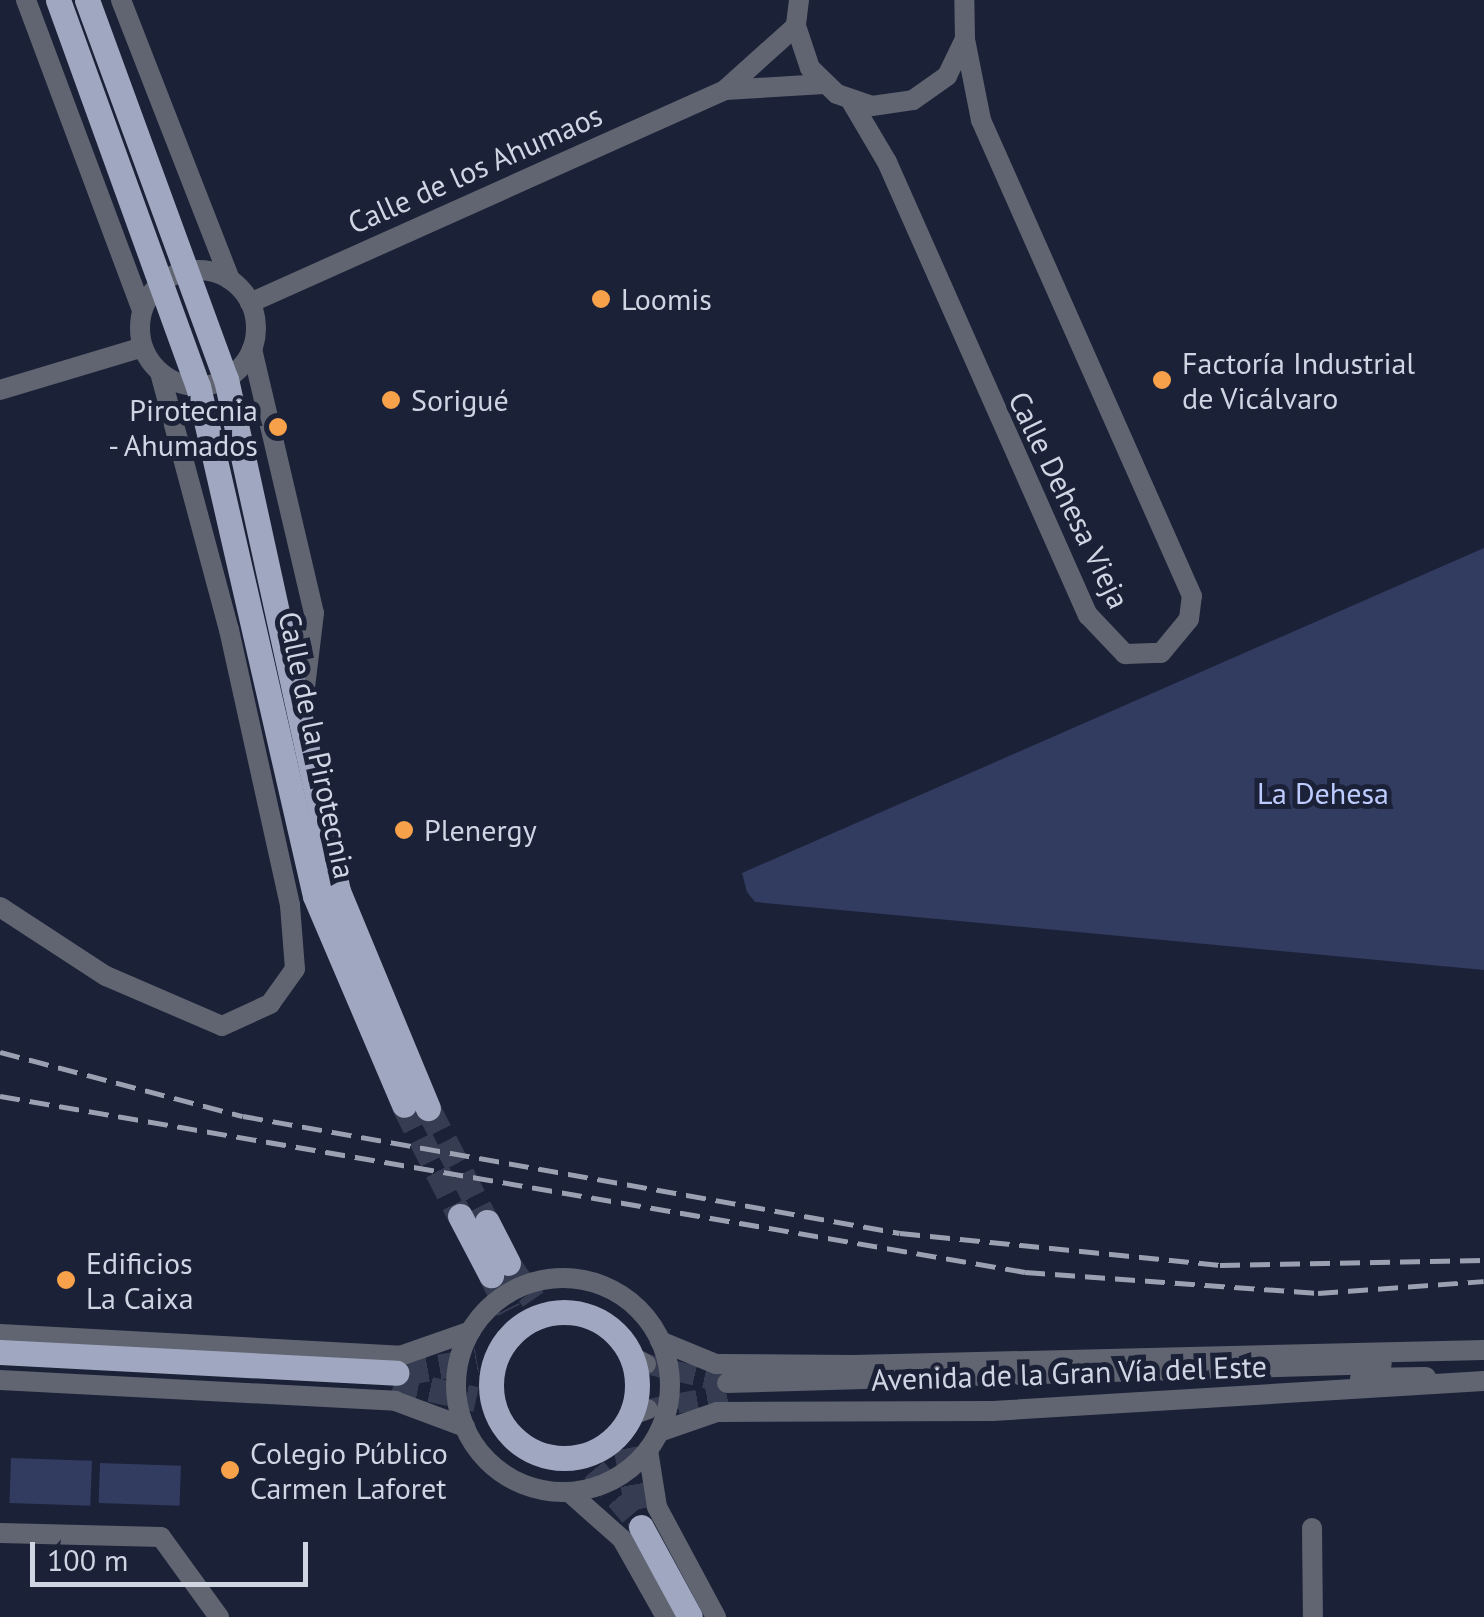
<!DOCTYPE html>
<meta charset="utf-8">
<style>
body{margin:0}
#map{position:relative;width:1484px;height:1617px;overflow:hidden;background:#1b2137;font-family:"PT Sans",sans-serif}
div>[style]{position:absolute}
.green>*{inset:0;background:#323b60;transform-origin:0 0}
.minor-tunnel>*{height:20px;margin-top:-10px;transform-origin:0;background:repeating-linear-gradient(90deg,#363c51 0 20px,transparent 0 30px)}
.major-tunnel>*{height:25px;margin-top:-12.5px;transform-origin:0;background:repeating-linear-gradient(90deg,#363c51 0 25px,transparent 0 37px)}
.minor>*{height:20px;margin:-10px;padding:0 10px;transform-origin:10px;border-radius:10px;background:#616571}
.minor>.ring{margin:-10px;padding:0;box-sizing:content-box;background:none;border:20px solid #616571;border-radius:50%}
.major>*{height:25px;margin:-12.5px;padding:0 12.5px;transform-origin:12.5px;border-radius:12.5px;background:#a0a7c0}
.major>.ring{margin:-12.5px;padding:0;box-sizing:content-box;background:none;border:25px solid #a0a7c0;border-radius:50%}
.rail>*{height:5px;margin-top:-2.5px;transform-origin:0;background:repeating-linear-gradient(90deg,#9ca1b2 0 20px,transparent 0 30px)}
.dots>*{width:28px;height:28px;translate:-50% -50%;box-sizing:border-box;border:5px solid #1b2137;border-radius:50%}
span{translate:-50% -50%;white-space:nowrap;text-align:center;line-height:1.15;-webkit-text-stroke:10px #1b2137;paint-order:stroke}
.street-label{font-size:30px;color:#d0d5e4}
.poi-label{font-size:30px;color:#d0d5e4}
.left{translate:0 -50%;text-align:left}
.right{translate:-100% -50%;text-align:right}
.park-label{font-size:30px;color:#bdcbfe}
.scale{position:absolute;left:30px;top:1542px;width:278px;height:45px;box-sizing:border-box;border:5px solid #d0d5e4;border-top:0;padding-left:12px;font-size:30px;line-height:35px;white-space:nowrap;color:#d0d5e4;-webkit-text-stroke:8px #1b2137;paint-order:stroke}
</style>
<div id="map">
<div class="green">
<i style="clip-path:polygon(1484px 548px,1484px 970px,755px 902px,747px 892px,742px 873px)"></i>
<i style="left:11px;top:1458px;width:81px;height:45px;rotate:2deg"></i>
<i style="left:100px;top:1463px;width:81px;height:40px;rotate:2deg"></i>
</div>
<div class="minor-tunnel">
<i style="left:646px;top:1364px;width:83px;rotate:13.2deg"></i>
<i style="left:648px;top:1409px;width:81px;rotate:-10.6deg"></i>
</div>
<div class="major-tunnel">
<i style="left:404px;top:1105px;width:124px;rotate:63.2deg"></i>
<i style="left:428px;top:1108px;width:128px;rotate:62.6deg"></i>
<i style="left:508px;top:1263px;width:44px;rotate:55.2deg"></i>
<i style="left:491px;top:1275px;width:39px;rotate:63deg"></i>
<i style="left:403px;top:1373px;width:75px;rotate:-10deg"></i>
<i style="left:394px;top:1381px;width:84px;rotate:12.4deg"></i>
<i style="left:626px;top:1448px;width:80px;rotate:79.2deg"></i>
<i style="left:594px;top:1469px;width:59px;rotate:49.8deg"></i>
</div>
<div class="minor">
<i style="left:26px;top:0;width:332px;rotate:69.5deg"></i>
<i style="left:121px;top:0;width:300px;rotate:68.7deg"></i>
<i style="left:799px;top:0;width:26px;rotate:97deg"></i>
<i style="left:796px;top:26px;width:44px;rotate:71.6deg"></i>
<i style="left:810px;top:68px;width:37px;rotate:44deg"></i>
<i style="left:837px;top:94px;width:37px;rotate:19deg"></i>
<i style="left:872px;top:106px;width:41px;rotate:-8.3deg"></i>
<i style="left:913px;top:100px;width:42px;rotate:-35.2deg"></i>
<i style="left:947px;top:76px;width:41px;rotate:-64.1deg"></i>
<i style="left:965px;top:39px;width:39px;rotate:-91deg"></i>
<i style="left:726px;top:89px;width:94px;rotate:-42deg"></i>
<i style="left:851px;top:101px;width:71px;rotate:59.5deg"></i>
<i style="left:887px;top:162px;width:496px;rotate:66.1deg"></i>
<i style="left:1088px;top:615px;width:54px;rotate:46.5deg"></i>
<i style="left:1125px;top:654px;width:36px;rotate:-2deg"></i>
<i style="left:1161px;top:653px;width:44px;rotate:-50.5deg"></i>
<i style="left:1189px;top:619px;width:23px;rotate:-83deg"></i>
<i style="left:1192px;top:596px;width:521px;rotate:-113.91deg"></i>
<i style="left:981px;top:120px;width:83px;rotate:-101.2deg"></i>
<i class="ring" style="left:140px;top:270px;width:96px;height:96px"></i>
<i style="left:250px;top:303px;width:521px;rotate:-24.15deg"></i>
<i style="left:725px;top:90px;width:99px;rotate:-3.5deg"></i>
<i style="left:252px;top:349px;width:271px;rotate:76.8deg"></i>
<i style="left:314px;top:613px;width:92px;rotate:96.9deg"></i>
<i style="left:0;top:390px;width:149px;rotate:-16.7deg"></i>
<i style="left:0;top:907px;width:126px;rotate:33.1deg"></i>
<i style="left:106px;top:976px;width:126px;rotate:23.3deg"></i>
<i style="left:222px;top:1026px;width:53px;rotate:-24.6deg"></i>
<i style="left:270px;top:1004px;width:43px;rotate:-54.5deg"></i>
<i style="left:295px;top:969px;width:64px;rotate:-94.5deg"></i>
<i style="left:290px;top:905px;width:282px;rotate:-102.5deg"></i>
<i style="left:229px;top:630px;width:267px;rotate:-105deg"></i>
<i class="ring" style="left:456px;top:1278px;width:194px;height:194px"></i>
<i style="left:0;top:1334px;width:401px;rotate:3.1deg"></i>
<i style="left:400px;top:1356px;width:75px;rotate:-19.4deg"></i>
<i style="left:660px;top:1341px;width:61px;rotate:22.3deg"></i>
<i style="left:716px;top:1364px;width:137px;rotate:0.4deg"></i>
<i style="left:853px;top:1365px;width:631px;rotate:-1.36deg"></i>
<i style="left:631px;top:1356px;width:17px;rotate:28deg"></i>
<i style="left:1360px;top:1378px;width:66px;rotate:-0.9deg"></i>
<i style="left:0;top:1380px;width:396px;rotate:3deg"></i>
<i style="left:395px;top:1401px;width:75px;rotate:20.4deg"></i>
<i style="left:727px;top:1383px;width:655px;rotate:-1.66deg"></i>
<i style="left:630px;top:1416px;width:19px;rotate:-21deg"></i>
<i style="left:659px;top:1432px;width:61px;rotate:-19deg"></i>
<i style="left:717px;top:1412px;width:276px;rotate:-0.2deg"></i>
<i style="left:993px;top:1411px;width:492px;rotate:-3.5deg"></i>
<i style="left:648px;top:1450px;width:58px;rotate:81deg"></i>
<i style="left:657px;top:1507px;width:125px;rotate:61.8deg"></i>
<i style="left:569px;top:1492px;width:71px;rotate:41.6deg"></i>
<i style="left:622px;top:1539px;width:90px;rotate:60.6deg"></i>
<i style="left:1312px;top:1528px;width:89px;rotate:89.4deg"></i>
<i style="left:0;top:1533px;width:161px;rotate:1.4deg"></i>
<i style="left:161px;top:1537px;width:99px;rotate:54.1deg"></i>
</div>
<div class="major">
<i style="left:58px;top:0;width:411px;rotate:70.1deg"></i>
<i style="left:198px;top:386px;width:523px;rotate:77.08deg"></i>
<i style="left:315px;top:896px;width:227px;rotate:66.9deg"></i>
<i style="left:87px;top:0;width:404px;rotate:69.9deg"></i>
<i style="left:226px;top:379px;width:524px;rotate:77.66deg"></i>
<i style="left:338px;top:891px;width:235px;rotate:67.5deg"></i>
<i style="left:460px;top:1216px;width:67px;rotate:62.3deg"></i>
<i style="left:487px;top:1222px;width:46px;rotate:62.9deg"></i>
<i class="ring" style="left:491px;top:1312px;width:121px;height:121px"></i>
<i style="left:0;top:1352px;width:397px;rotate:3deg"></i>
<i style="left:641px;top:1527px;width:102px;rotate:61.4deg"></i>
</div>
<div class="rail">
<i style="left:0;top:1052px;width:251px;rotate:14.8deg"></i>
<i style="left:243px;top:1116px;width:667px;rotate:10.1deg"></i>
<i style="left:900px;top:1233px;width:322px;rotate:5.7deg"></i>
<i style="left:1220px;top:1265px;width:264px;rotate:-1.1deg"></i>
<i style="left:0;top:1096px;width:1040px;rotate:9.74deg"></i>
<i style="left:1025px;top:1272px;width:294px;rotate:4.1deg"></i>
<i style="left:1318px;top:1293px;width:166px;rotate:-4.1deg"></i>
</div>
<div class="dots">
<i style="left:601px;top:299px;background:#f8a14b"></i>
<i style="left:1162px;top:380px;background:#f8a14b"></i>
<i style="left:391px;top:400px;background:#f8a14b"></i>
<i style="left:278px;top:427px;background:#f8a14b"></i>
<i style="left:404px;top:830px;background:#f8a14b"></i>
<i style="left:66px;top:1280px;background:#f8a14b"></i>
<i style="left:230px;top:1470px;background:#f8a14b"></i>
</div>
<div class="street-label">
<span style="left:475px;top:169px;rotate:-24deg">Calle de los Ahumaos</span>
<span style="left:1069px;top:500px;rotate:64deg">Calle Dehesa Vieja</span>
<span style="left:317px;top:745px;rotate:78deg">Calle de la Pirotecnia</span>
<span style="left:1069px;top:1373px;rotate:-2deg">Avenida de la Gran Vía del Este</span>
</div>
<div class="poi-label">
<span class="left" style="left:621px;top:299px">Loomis</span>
<span class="left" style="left:1182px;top:380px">Factoría Industrial<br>de Vicálvaro</span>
<span class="left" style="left:411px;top:400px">Sorigué</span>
<span class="right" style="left:258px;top:427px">Pirotecnia<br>- Ahumados</span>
<span class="left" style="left:424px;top:830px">Plenergy</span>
<span class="left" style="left:86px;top:1280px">Edificios<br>La Caixa</span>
<span class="left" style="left:250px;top:1470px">Colegio Público<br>Carmen Laforet</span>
</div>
<div class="park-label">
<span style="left:1323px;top:793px">La Dehesa</span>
</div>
<div class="scale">100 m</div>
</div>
